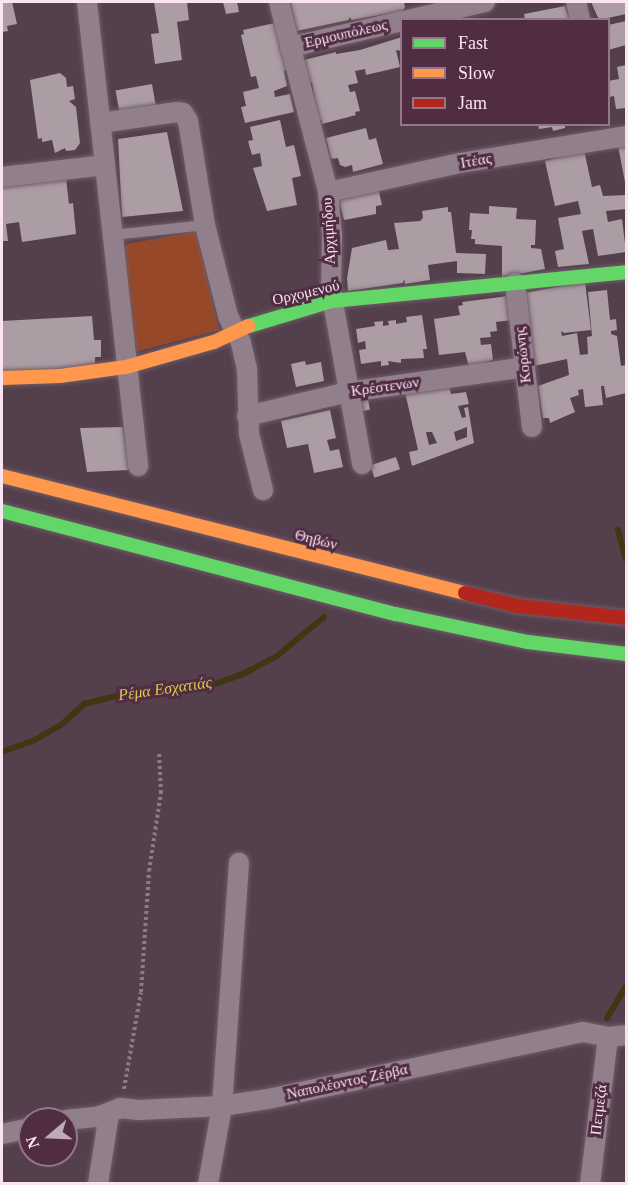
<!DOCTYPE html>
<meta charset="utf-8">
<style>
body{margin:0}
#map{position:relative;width:628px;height:1185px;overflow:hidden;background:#543f4c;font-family:"Times New Roman",serif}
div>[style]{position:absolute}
.green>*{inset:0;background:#974829}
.stream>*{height:6px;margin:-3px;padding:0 3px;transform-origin:3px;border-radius:3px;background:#3e3711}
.building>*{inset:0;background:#ac9ca4;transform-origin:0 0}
.path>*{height:4px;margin-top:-2px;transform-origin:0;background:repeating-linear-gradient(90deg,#8a7b84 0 3px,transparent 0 6px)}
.roads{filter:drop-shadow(0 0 2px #6f5d68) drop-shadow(0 0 2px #6f5d68)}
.lane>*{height:10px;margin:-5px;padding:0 5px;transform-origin:5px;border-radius:5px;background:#91808b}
.street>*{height:20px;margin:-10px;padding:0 10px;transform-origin:10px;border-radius:10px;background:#91808b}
.fast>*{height:14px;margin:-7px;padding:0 7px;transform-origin:7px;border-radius:7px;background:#63d668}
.slow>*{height:14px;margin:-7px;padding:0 7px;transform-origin:7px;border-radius:7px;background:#ff974d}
.jam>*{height:14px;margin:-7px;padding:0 7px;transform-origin:7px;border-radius:7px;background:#b3261e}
span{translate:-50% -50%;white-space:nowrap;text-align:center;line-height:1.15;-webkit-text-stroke:6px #512d44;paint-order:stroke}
.street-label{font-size:15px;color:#fbe3f1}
.water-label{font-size:16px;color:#dac94a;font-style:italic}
.frame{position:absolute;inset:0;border:3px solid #fbe3f1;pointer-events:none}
.legend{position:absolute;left:400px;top:18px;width:210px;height:108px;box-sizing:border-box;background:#512d44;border:2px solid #957689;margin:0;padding:8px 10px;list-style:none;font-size:18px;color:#fbe3f1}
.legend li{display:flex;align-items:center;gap:12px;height:30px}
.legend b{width:30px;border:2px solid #957689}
.north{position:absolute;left:18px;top:1107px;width:60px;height:60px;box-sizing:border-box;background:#512d44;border:2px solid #957689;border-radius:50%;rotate:251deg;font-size:16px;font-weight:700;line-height:24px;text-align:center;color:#fbe3f1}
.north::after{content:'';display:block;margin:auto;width:21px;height:27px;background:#c1aab7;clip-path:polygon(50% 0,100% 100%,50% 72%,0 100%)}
</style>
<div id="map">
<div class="green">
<i style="clip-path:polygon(192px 232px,197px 233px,219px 330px,131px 353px,121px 250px,127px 244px)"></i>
</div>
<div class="stream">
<i style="left:618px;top:530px;width:30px;rotate:75deg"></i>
<i style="left:2px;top:752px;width:33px;rotate:-20deg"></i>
<i style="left:33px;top:741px;width:32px;rotate:-30deg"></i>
<i style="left:61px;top:725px;width:31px;rotate:-42deg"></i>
<i style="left:84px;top:704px;width:36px;rotate:-14deg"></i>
<i style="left:119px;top:695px;width:30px"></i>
<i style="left:149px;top:695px;width:55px;rotate:-7.3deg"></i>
<i style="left:204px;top:688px;width:41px;rotate:-19.7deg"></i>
<i style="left:243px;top:674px;width:38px;rotate:-28deg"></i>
<i style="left:277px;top:656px;width:61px;rotate:-39.7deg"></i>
<i style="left:607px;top:1018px;width:37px;rotate:-59deg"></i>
</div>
<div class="building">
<i style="clip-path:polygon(2px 2px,12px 2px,17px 24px,7px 26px,8px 31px,2px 32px)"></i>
<i style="clip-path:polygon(154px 2px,187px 2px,189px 20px,177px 22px,182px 60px,155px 64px,151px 34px,159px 33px)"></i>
<i style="clip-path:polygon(223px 2px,237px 2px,239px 12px,226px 14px)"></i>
<i style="clip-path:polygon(290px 2px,404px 2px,405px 7px,403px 11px,352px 20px,349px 17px,349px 20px,297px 31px)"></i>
<i style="clip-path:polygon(591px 2px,625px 2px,626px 14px,599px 20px)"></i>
<i style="clip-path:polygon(565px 6px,570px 20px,525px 20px,524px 14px)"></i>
<i style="clip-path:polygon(626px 21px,626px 45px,608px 50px,608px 25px)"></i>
<i style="clip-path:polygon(275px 23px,287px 70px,284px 71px,287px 86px,274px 91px,275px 97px,290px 94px,294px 112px,245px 123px,241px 107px,246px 106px,243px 92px,259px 88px,256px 76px,251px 77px,241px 35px,244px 34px,243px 30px)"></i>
<i style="clip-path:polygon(402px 37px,402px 51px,396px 50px,400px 67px,366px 75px,365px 69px,355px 71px,358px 83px,348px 85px,350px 92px,355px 91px,360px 111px,355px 112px,356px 115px,322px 124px,321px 120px,318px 121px,312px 82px,309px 83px,304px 60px,336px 52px,336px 54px,360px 50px)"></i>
<i style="clip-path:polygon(626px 65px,626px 108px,616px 109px,614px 96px,609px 97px,608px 81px,619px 79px,617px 67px)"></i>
<i style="clip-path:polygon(60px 73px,66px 78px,67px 87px,73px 86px,75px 99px,69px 101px,76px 107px,80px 143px,75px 150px,66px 151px,65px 148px,55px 153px,52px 140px,42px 142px,42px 138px,38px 139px,30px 80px)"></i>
<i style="left:152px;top:84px;width:23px;height:37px;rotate:80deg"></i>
<i style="clip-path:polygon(280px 120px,286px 147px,294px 145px,301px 176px,292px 178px,297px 205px,267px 211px,253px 168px,262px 166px,260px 153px,252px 155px,248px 141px,253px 140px,250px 127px)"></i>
<i style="clip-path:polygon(538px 124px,565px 124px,565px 128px,553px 131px,552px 127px,539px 129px)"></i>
<i style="clip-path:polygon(366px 128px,369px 140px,376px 138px,383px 164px,353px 172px,352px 165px,345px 167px,340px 165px,338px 158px,331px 159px,326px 138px)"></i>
<i style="clip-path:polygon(167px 132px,183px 211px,122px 217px,118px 139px)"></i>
<i style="clip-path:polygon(626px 145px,626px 182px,625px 182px,618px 146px)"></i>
<i style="clip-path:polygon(584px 150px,592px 187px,600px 185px,603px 196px,626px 195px,626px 209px,606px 211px,608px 222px,622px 219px,626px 252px,598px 256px,593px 229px,582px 231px,589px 264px,558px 267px,555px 251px,564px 249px,558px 218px,581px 214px,578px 201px,555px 206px,545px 161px)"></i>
<i style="clip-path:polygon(66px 178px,69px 204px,73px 203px,76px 234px,22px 242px,19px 222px,6px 224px,8px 241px,2px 241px,2px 184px)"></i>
<i style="clip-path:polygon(378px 188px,382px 205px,376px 206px,376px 214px,344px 220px,338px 197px)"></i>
<i style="clip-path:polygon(489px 206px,517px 208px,516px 219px,536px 220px,535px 245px,531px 245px,531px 248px,541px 249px,545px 269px,502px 277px,502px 246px,475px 244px,475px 239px,471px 239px,472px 230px,469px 230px,470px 213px,489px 214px)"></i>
<i style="clip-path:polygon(448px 207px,448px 212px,451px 212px,456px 253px,486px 254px,485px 274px,457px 273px,457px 261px,428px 265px,430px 280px,405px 284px,404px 279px,403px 283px,348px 291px,347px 278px,352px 248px,386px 240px,388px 250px,399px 249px,394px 223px,420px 221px,423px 218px,422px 211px)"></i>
<i style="clip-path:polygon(585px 282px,591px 330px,564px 333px,561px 331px,562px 336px,577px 333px,580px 355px,588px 354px,587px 337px,592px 336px,588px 292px,607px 290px,610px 320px,616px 319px,617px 330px,611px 331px,611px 334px,617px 336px,621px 366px,626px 365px,626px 393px,606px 398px,604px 386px,601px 386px,603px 405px,585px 407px,583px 389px,578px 390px,579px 395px,570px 398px,575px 412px,550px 423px,549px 418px,543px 418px,538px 386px,569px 375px,567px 359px,534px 366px,524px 293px)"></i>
<i style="clip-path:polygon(508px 296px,511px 320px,496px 322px,497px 331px,490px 332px,491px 337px,480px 338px,481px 345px,491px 344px,493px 360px,469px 367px,465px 352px,439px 355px,434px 319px,460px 315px,458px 306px,463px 305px,462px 302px)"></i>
<i style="clip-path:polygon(422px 315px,427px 349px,423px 349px,424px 358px,401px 359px,401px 363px,388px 361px,389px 365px,381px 366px,381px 361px,361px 364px,359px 350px,366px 349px,365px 341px,358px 343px,356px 329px,375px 326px,374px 322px,383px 321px,383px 326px,389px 325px,388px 321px,396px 320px,396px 324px,407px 322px,406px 317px)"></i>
<i style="clip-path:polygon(92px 316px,94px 340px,101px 340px,101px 357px,95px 357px,95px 367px,2px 372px,2px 321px)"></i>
<i style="clip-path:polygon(305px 361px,306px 365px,321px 362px,324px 381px,296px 387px,291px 364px)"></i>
<i style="clip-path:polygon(evenodd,449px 384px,451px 394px,466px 392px,469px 404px,458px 406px,462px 418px,466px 417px,464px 408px,468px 407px,474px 443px,412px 466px,409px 452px,418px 450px,405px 392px,449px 384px,467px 427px,467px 437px,456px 441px,454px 432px,467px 427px,449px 384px,426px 432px,432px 432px,437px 443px,429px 445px,426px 432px)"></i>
<i style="left:368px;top:399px;width:11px;height:12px;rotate:80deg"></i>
<i style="clip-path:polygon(330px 410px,336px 438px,327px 440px,330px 451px,339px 449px,343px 467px,314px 473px,308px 444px,287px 448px,281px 421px)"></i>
<i style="clip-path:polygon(123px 427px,129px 470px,87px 472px,80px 428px)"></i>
<i style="left:396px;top:457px;width:13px;height:27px;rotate:72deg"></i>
</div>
<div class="path">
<i style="left:124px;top:1089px;width:98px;rotate:-80.1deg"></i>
<i style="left:141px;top:992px;width:121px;rotate:-86.2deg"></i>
<i style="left:149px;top:871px;width:79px;rotate:-81.3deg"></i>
<i style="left:161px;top:793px;width:41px;rotate:-92.8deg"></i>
</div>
<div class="roads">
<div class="lane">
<i style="left:113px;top:235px;width:93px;rotate:-6.2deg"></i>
</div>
<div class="street">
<i style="left:87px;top:2px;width:467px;rotate:83.7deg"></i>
<i style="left:279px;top:2px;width:196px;rotate:75.5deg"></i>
<i style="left:328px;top:192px;width:43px;rotate:84.7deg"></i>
<i style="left:332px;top:235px;width:56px;rotate:91deg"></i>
<i style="left:331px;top:291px;width:176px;rotate:79.8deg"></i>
<i style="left:576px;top:2px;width:18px;rotate:77deg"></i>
<i style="left:408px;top:20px;width:79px;rotate:-13.2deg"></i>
<i style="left:290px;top:47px;width:115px;rotate:-13.1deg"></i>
<i style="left:100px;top:123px;width:78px;rotate:-8.1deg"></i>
<i style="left:177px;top:112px;width:6px;rotate:9deg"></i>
<i style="left:183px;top:113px;width:9px;rotate:58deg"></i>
<i style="left:188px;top:121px;width:105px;rotate:80.7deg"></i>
<i style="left:205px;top:225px;width:94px;rotate:75.8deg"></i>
<i style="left:228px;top:316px;width:30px;rotate:64deg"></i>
<i style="left:241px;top:343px;width:28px;rotate:77deg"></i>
<i style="left:247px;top:370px;width:64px;rotate:88.2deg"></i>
<i style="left:249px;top:434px;width:58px;rotate:76deg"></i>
<i style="left:2px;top:177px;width:104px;rotate:-6.6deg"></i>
<i style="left:328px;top:192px;width:135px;rotate:-12.4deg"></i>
<i style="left:460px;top:163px;width:168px;rotate:-9.2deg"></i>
<i style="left:515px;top:283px;width:145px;rotate:83.3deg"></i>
<i style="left:247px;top:416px;width:104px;rotate:-13.4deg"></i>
<i style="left:348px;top:392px;width:179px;rotate:-8deg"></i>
<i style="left:66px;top:1120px;width:31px;rotate:-6deg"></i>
<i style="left:97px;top:1117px;width:25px;rotate:-21deg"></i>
<i style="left:120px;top:1108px;width:19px;rotate:6deg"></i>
<i style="left:139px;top:1110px;width:83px;rotate:-2.8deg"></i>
<i style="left:222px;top:1106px;width:47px;rotate:-8.7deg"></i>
<i style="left:268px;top:1099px;width:322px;rotate:-12deg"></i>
<i style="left:583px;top:1032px;width:25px;rotate:11deg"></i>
<i style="left:608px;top:1037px;width:18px;rotate:-6deg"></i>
<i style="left:2px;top:1134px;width:29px;rotate:-12deg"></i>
<i style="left:98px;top:1184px;width:71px;rotate:-81.1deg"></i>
<i style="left:208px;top:1184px;width:79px;rotate:-79.8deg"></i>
<i style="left:222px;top:1106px;width:244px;rotate:-86deg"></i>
<i style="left:590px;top:1184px;width:148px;rotate:-83deg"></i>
</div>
<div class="fast">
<i style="left:249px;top:326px;width:87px;rotate:-16.8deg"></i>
<i style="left:332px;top:301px;width:295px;rotate:-5.6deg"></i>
<i style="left:2px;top:511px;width:407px;rotate:14.7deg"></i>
<i style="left:396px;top:614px;width:135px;rotate:12deg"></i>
<i style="left:528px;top:642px;width:99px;rotate:7deg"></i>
</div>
<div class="slow">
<i style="left:2px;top:378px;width:58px;rotate:-2deg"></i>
<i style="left:60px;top:376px;width:67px;rotate:-7.8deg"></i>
<i style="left:126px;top:367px;width:91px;rotate:-15.9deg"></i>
<i style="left:214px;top:342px;width:38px;rotate:-25deg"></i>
<i style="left:2px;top:476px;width:478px;rotate:14.2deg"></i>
</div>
<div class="jam">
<i style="left:465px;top:593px;width:55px;rotate:13.8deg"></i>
<i style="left:518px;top:606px;width:109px;rotate:6.3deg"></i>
</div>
</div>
<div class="street-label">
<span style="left:346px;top:34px;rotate:-13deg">Ερμουπόλεως</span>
<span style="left:476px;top:161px;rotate:-10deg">Ιτέας</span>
<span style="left:329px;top:231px;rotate:-93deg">Αρχιμήδου</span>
<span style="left:306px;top:293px;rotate:-13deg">Ορχομενού</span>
<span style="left:523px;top:355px;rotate:-97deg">Κορώνης</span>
<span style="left:385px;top:387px;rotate:-8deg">Κρέστενων</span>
<span style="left:316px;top:540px;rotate:14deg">Θηβών</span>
<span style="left:347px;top:1082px;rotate:-12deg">Ναπολέοντος Ζέρβα</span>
<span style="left:599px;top:1110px;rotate:-83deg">Πετμεζά</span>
</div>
<div class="water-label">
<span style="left:165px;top:689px;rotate:-8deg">Ρέμα Εσχατιάς</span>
</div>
<div class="frame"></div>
<ul class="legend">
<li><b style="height:8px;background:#63d668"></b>Fast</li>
<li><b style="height:8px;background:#ff974d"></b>Slow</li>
<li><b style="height:8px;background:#b3261e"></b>Jam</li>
</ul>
<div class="north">N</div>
</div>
